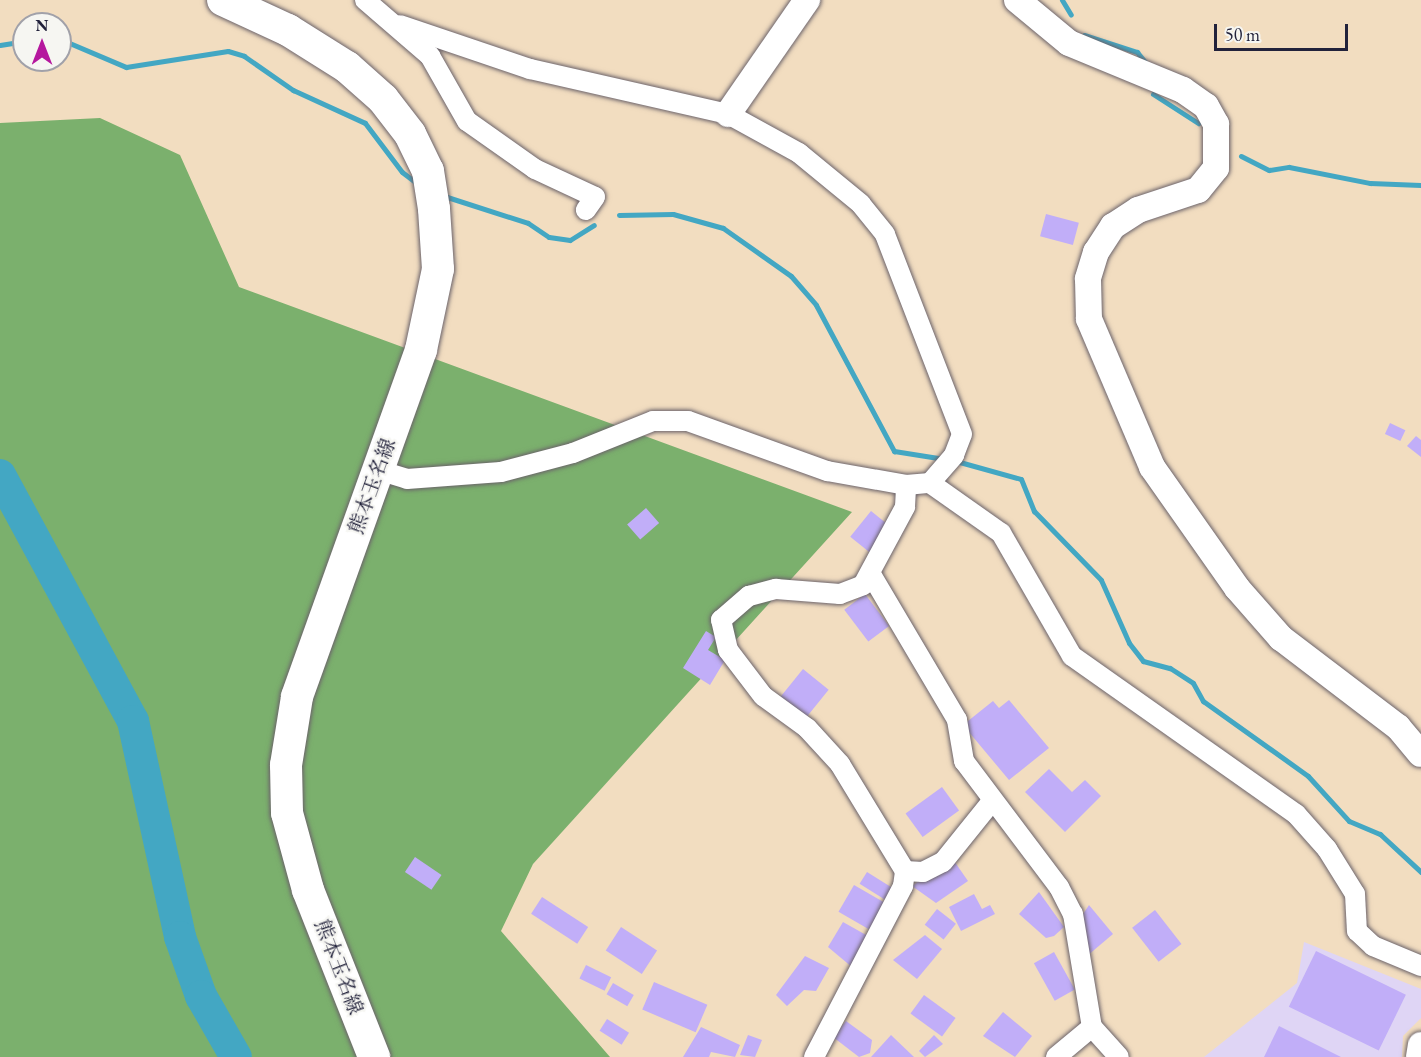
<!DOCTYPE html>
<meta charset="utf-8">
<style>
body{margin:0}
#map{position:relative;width:1421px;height:1057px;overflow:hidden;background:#f2ddc0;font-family:"EB Garamond","Noto Serif JP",serif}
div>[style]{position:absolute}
.built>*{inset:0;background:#dfd5f5}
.forest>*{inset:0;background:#7bb06d}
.stream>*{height:5px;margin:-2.5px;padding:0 2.5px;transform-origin:2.5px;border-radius:2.5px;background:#43a7c3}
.river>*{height:32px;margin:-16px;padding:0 16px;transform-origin:16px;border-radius:16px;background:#43a7c3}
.building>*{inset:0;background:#c1aef8;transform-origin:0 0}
.roads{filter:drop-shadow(0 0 2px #6b636a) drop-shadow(0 0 2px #6b636a)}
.minor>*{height:20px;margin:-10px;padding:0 10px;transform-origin:10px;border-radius:10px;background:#fff}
.tertiary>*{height:26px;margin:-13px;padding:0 13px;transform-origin:13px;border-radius:13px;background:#fff}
.primary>*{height:32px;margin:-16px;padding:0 16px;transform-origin:16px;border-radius:16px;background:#fff}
span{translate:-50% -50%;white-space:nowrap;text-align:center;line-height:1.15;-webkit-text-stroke:4.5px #f6f6f2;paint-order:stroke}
.street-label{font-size:20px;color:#22223b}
.north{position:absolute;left:12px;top:12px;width:60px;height:60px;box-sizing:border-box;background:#f6f6f2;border:2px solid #a1a1a9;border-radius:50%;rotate:0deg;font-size:16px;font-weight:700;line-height:24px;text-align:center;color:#22223b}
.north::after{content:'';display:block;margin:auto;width:21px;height:27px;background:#b5179e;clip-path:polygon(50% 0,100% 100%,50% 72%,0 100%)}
.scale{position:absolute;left:1214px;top:24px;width:134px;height:27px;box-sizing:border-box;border:3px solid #22223b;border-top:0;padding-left:8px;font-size:18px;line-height:21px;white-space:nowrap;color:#22223b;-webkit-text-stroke:4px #f6f6f2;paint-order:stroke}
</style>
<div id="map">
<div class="built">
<i style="clip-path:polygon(1304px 942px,1421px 989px,1421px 1018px,1403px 1036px,1402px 1057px,1204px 1057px,1297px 983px)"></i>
</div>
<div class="forest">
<i style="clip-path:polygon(100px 118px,180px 155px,239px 287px,852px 512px,533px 864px,501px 931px,610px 1057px,0 1057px,0 123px)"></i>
</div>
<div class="stream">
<i style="left:1062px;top:0;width:17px;rotate:59deg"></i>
<i style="left:1084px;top:35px;width:56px;rotate:17.8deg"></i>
<i style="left:1137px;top:52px;width:19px;rotate:51deg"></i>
<i style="left:60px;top:39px;width:72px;rotate:23deg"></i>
<i style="left:126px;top:67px;width:103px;rotate:-8.9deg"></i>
<i style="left:228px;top:51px;width:17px;rotate:17deg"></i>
<i style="left:244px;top:56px;width:60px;rotate:34.8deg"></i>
<i style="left:293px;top:90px;width:79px;rotate:24.6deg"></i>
<i style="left:365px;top:123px;width:61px;rotate:52.9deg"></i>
<i style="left:402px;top:172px;width:21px;rotate:37deg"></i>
<i style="left:0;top:45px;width:24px;rotate:-9deg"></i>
<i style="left:1153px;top:94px;width:54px;rotate:32.8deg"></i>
<i style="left:1241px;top:156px;width:31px;rotate:27deg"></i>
<i style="left:1269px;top:170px;width:20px;rotate:-9deg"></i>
<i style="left:1289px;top:167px;width:83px;rotate:11.2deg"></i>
<i style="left:1370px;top:183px;width:51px;rotate:2.2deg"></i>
<i style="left:444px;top:196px;width:88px;rotate:17.8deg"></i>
<i style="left:528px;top:223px;width:25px;rotate:34deg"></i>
<i style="left:549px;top:237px;width:21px;rotate:8deg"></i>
<i style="left:570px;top:240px;width:28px;rotate:-32deg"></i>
<i style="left:619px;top:215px;width:54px;rotate:-1.1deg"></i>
<i style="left:673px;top:214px;width:52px;rotate:15.6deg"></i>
<i style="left:723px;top:228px;width:83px;rotate:35.2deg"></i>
<i style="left:791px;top:276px;width:38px;rotate:49deg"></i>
<i style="left:816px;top:305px;width:166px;rotate:61.9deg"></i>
<i style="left:894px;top:451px;width:51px;rotate:9.1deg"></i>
<i style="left:956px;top:461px;width:67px;rotate:15.5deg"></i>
<i style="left:1021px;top:479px;width:35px;rotate:68deg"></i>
<i style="left:1034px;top:511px;width:96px;rotate:45.8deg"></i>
<i style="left:1101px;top:580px;width:69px;rotate:66deg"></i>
<i style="left:1129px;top:643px;width:23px;rotate:52deg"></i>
<i style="left:1143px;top:661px;width:28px;rotate:15deg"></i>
<i style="left:1170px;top:668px;width:27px;rotate:33deg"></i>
<i style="left:1193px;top:683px;width:21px;rotate:61deg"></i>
<i style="left:1203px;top:701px;width:129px;rotate:35.5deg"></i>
<i style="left:1308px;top:776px;width:61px;rotate:47.7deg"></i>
<i style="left:1349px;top:821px;width:34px;rotate:23deg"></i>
<i style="left:1380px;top:834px;width:56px;rotate:42.8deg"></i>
</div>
<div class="river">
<i style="left:0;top:475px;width:280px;rotate:61.6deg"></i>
<i style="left:133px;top:721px;width:221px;rotate:77.7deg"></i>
<i style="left:180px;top:937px;width:63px;rotate:70.4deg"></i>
<i style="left:201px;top:996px;width:70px;rotate:60.2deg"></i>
</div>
<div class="building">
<i style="left:1046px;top:214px;width:34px;height:23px;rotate:15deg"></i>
<i style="left:1390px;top:423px;width:17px;height:12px;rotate:25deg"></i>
<i style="clip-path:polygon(1416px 436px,1421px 440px,1421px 457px,1407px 446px)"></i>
<i style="left:646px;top:508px;width:20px;height:25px;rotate:49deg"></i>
<i style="left:871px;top:511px;width:26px;height:33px;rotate:39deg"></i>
<i style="left:865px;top:594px;width:40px;height:26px;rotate:53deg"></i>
<i style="clip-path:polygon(706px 631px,716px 637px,708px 650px,725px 660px,710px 685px,683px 668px)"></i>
<i style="left:803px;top:669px;width:33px;height:36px;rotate:39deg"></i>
<i style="clip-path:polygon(1009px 700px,1049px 748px,1009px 780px,963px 725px,993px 701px,999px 708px)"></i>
<i style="clip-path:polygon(1049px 769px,1072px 792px,1085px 780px,1101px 796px,1065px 832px,1025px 792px)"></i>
<i style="left:942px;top:787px;width:29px;height:45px;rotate:54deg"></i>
<i style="left:415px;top:857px;width:32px;height:18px;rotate:34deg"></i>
<i style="clip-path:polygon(952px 858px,968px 881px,936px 903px,912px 886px)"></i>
<i style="left:867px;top:872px;width:32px;height:14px;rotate:32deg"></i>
<i style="left:854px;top:885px;width:39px;height:31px;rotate:30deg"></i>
<i style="clip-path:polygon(1039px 892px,1064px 927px,1054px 936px,1046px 938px,1019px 914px)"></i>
<i style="clip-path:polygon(974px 894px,982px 909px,990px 905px,995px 914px,961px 931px,949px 907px)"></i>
<i style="left:542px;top:897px;width:55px;height:20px;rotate:33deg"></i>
<i style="clip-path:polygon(1089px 905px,1113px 934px,1087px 956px,1076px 925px)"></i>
<i style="left:937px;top:909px;width:24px;height:20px;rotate:38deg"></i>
<i style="left:1155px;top:910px;width:43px;height:29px;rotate:52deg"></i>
<i style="clip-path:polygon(843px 922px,875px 940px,853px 968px,828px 947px)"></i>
<i style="left:621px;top:927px;width:43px;height:28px;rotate:33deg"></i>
<i style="clip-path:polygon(925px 935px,942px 949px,917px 979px,893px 960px)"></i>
<i style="left:1316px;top:951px;width:100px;height:62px;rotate:26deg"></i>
<i style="left:1054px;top:952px;width:43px;height:23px;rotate:61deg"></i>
<i style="clip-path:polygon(805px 956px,829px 968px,816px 991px,804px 990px,787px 1006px,776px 995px)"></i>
<i style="left:586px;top:965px;width:28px;height:15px;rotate:26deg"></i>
<i style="left:654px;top:982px;width:58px;height:30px;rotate:23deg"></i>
<i style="left:613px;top:983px;width:24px;height:13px;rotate:30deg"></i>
<i style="left:924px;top:995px;width:39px;height:23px;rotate:36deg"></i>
<i style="clip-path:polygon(1003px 1012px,1032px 1036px,1015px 1057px,983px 1036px)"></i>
<i style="left:607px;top:1019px;width:26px;height:14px;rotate:32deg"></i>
<i style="clip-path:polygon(846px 1021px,872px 1040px,870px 1053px,859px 1057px,833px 1037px)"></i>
<i style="clip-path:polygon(1279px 1026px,1341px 1057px,1264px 1057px)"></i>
<i style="clip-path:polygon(701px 1027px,740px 1045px,735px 1057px,711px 1052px,709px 1057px,683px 1057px)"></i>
<i style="clip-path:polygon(748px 1035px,762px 1040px,755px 1057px,740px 1055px)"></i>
<i style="clip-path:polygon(891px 1035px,914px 1057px,871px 1057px)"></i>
<i style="clip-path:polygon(934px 1035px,943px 1044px,925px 1057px,919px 1051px)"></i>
</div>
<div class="roads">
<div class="minor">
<i style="left:365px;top:0;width:86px;rotate:40.7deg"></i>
<i style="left:430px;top:56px;width:75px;rotate:60.4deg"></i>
<i style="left:467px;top:121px;width:83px;rotate:35.2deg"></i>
<i style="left:535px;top:169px;width:66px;rotate:25deg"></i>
<i style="left:595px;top:197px;width:16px;rotate:125deg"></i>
<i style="left:378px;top:470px;width:30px;rotate:17deg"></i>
<i style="left:407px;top:479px;width:94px;rotate:-4.3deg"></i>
<i style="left:501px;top:472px;width:74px;rotate:-14.8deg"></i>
<i style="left:573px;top:453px;width:86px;rotate:-21.8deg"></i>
<i style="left:653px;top:421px;width:35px"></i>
<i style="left:688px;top:421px;width:148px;rotate:19.8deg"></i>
<i style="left:827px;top:471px;width:80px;rotate:10deg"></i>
<i style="left:906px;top:485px;width:24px;rotate:-5deg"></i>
<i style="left:930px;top:483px;width:37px;rotate:-49deg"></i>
<i style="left:954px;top:455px;width:22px;rotate:-69deg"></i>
<i style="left:962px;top:434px;width:214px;rotate:-111.1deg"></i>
<i style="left:885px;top:234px;width:38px;rotate:-129deg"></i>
<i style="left:861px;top:204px;width:80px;rotate:-140.6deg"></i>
<i style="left:799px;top:153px;width:81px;rotate:-151.2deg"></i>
<i style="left:728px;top:114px;width:203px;rotate:-167.2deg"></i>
<i style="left:530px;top:69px;width:137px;rotate:-161.3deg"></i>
<i style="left:930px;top:483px;width:87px;rotate:35.2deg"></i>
<i style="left:1001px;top:533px;width:142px;rotate:60deg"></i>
<i style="left:1072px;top:656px;width:274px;rotate:35.2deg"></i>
<i style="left:1296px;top:814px;width:47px;rotate:48.5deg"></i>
<i style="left:1327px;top:849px;width:53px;rotate:58.1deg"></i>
<i style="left:1355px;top:894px;width:37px;rotate:87deg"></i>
<i style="left:1357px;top:931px;width:22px;rotate:43deg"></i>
<i style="left:1373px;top:946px;width:52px;rotate:22.6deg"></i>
<i style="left:872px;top:576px;width:167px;rotate:59.4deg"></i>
<i style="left:957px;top:720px;width:42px;rotate:80.3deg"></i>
<i style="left:964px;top:761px;width:158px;rotate:53deg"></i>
<i style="left:1059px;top:887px;width:30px;rotate:63deg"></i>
<i style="left:1073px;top:914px;width:115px;rotate:80.5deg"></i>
<i style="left:1092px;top:1027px;width:40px;rotate:48deg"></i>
<i style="left:905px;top:871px;width:18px;rotate:3deg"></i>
<i style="left:923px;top:872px;width:22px;rotate:-27deg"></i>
<i style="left:943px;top:862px;width:78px;rotate:-51.2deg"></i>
<i style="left:814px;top:1057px;width:193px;rotate:-62.5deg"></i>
<i style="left:903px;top:886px;width:15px;rotate:-82deg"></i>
<i style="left:905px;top:871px;width:125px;rotate:-121.3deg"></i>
<i style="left:840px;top:764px;width:49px;rotate:-132.5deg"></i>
<i style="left:807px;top:728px;width:54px;rotate:-144deg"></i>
<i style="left:763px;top:696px;width:58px;rotate:-127.3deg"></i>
<i style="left:728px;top:650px;width:31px;rotate:-103deg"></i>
<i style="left:721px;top:620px;width:37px;rotate:-41deg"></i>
<i style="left:749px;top:596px;width:28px;rotate:-15deg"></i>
<i style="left:776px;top:589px;width:64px;rotate:4.5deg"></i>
<i style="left:840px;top:594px;width:25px;rotate:-21deg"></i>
<i style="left:863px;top:585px;width:89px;rotate:-61.7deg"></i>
<i style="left:905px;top:507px;width:22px;rotate:-87deg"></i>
<i style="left:1056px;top:1057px;width:47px;rotate:-39.8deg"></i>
</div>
<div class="tertiary">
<i style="left:1017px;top:0;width:67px;rotate:39.6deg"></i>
<i style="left:1069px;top:43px;width:123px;rotate:22.4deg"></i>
<i style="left:1183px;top:90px;width:28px;rotate:35deg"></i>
<i style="left:1206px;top:106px;width:21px;rotate:61deg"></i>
<i style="left:1216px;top:124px;width:44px;rotate:90deg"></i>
<i style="left:1216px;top:168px;width:28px;rotate:129deg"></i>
<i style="left:1198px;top:190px;width:63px;rotate:161.6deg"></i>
<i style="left:1138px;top:210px;width:30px;rotate:147deg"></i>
<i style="left:1113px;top:226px;width:31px;rotate:123deg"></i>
<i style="left:1096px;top:252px;width:28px;rotate:107deg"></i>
<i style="left:1088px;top:279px;width:40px;rotate:88.6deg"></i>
<i style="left:1089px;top:319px;width:161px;rotate:66.9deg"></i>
<i style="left:1152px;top:467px;width:148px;rotate:54.9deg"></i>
<i style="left:1237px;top:588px;width:67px;rotate:48.7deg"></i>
<i style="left:1281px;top:638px;width:147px;rotate:37.3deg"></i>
<i style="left:1398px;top:727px;width:35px;rotate:50deg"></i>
<i style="left:728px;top:114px;width:139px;rotate:-55.3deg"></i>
<i style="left:1419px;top:1057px;width:12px;rotate:-81deg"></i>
</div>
<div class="primary">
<i style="left:223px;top:0;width:72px;rotate:24.8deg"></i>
<i style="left:288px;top:30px;width:70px;rotate:32.1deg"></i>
<i style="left:347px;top:67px;width:48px;rotate:41.6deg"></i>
<i style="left:383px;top:99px;width:44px;rotate:52.4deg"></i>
<i style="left:410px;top:134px;width:41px;rotate:64.1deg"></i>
<i style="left:428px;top:171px;width:38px;rotate:81deg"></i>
<i style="left:434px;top:209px;width:60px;rotate:86.2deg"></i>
<i style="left:438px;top:269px;width:83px;rotate:101.9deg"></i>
<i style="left:421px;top:350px;width:368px;rotate:109.7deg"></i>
<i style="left:297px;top:697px;width:69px;rotate:99.2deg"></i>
<i style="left:286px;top:765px;width:48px;rotate:88.8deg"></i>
<i style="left:287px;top:813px;width:80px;rotate:74.7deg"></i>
<i style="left:308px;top:890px;width:180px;rotate:68.4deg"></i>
</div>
</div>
<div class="street-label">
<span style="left:372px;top:486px;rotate:-70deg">熊本玉名線</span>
<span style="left:339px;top:967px;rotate:69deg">熊本玉名線</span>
</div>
<div class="north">N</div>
<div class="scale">50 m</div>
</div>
